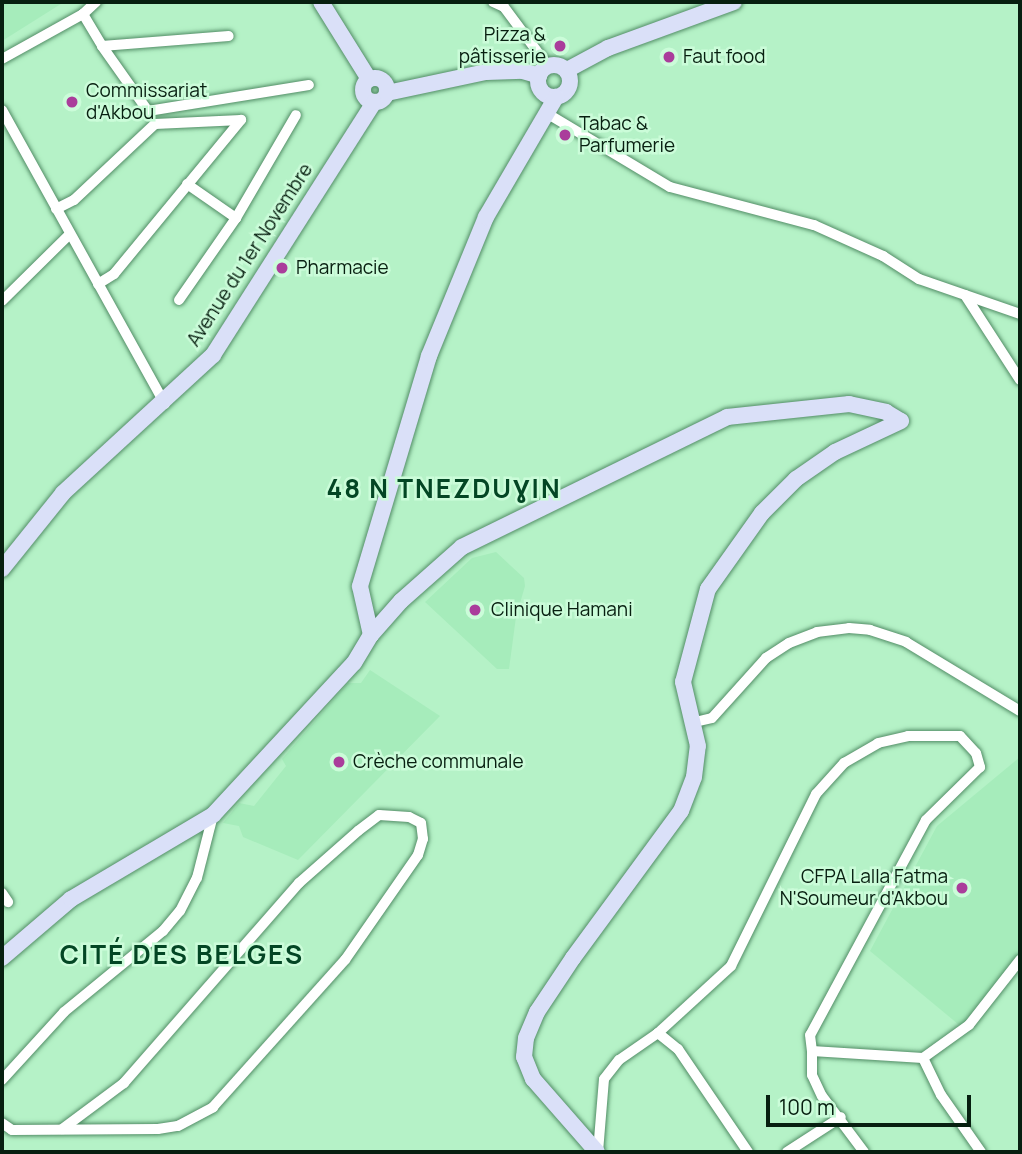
<!DOCTYPE html>
<meta charset="utf-8">
<style>
body{margin:0}
#map{position:relative;width:1022px;height:1154px;overflow:hidden;background:#b5f2c7;font-family:Manrope,sans-serif}
div>[style]{position:absolute}
.built>*{inset:0;background:#a6ecbb}
.roads{filter:drop-shadow(0 0 2px #528d66) drop-shadow(0 0 2px #528d66)}
.street>*{height:10px;margin:-5px;padding:0 5px;transform-origin:5px;border-radius:5px;background:#fff}
.secondary>*{height:16px;margin:-8px;padding:0 8px;transform-origin:8px;border-radius:8px;background:#dae0f8}
.secondary>.ring{margin:-8px;padding:0;box-sizing:content-box;background:none;border:16px solid #dae0f8;border-radius:50%}
.dots>*{width:19px;height:19px;translate:-50% -50%;box-sizing:border-box;border:4px solid #cbfcd9;border-radius:50%}
span{translate:-50% -50%;white-space:nowrap;text-align:center;line-height:1.15;-webkit-text-stroke:5px #cbfcd9;paint-order:stroke}
.poi-label{font-size:19px;color:#071f10}
.right{translate:-100% -50%;text-align:right}
.left{translate:0 -50%;text-align:left}
.street-label{font-size:19px;color:#071f10}
.district-label{font-size:26px;color:#034624;font-weight:700;letter-spacing:2px}
.frame{position:absolute;inset:0;border:4px solid #071f10;pointer-events:none}
.scale{position:absolute;left:766px;top:1095px;width:205px;height:32px;box-sizing:border-box;border:4px solid #071f10;border-top:0;padding-left:9px;font-size:21px;line-height:24px;white-space:nowrap;color:#071f10;-webkit-text-stroke:5px #cbfcd9;paint-order:stroke}
</style>
<div id="map">
<div class="built">
<i style="clip-path:polygon(2px 2px,64px 2px,2px 41px)"></i>
<i style="clip-path:polygon(496px 552px,524px 578px,525px 586px,516px 617px,509px 669px,497px 669px,425px 602px,472px 558px)"></i>
<i style="clip-path:polygon(370px 670px,440px 716px,298px 860px,243px 837px,239px 826px,223px 823px,239px 803px,254px 806px,286px 766px,282px 759px,348px 683px,361px 683px)"></i>
<i style="clip-path:polygon(1020px 757px,1020px 962px,964px 1029px,870px 951px,937px 826px)"></i>
</div>
<div class="roads">
<div class="street">
<i style="left:493px;top:2px;width:12px;rotate:24deg"></i>
<i style="left:504px;top:7px;width:74px;rotate:53.3deg"></i>
<i style="left:83px;top:14px;width:37px;rotate:59deg"></i>
<i style="left:102px;top:46px;width:127px;rotate:-4.5deg"></i>
<i style="left:102px;top:46px;width:80px;rotate:54.7deg"></i>
<i style="left:148px;top:111px;width:163px;rotate:-9.2deg"></i>
<i style="left:2px;top:59px;width:93px;rotate:-29.1deg"></i>
<i style="left:83px;top:14px;width:18px;rotate:-43deg"></i>
<i style="left:2px;top:110px;width:336px;rotate:61deg"></i>
<i style="left:548px;top:114px;width:142px;rotate:30.9deg"></i>
<i style="left:670px;top:187px;width:149px;rotate:14.8deg"></i>
<i style="left:814px;top:225px;width:76px;rotate:24.2deg"></i>
<i style="left:883px;top:256px;width:43px;rotate:32.6deg"></i>
<i style="left:919px;top:279px;width:107px;rotate:19.1deg"></i>
<i style="left:187px;top:184px;width:60px;rotate:34.8deg"></i>
<i style="left:56px;top:209px;width:20px;rotate:-27deg"></i>
<i style="left:74px;top:200px;width:111px;rotate:-43.2deg"></i>
<i style="left:155px;top:124px;width:86px;rotate:-2.7deg"></i>
<i style="left:98px;top:284px;width:19px;rotate:-32deg"></i>
<i style="left:114px;top:274px;width:200px;rotate:-50.5deg"></i>
<i style="left:965px;top:295px;width:101px;rotate:57.1deg"></i>
<i style="left:179px;top:300px;width:100px;rotate:-55.2deg"></i>
<i style="left:236px;top:218px;width:119px;rotate:-59.8deg"></i>
<i style="left:2px;top:301px;width:95px;rotate:-44.6deg"></i>
<i style="left:695px;top:722px;width:17px;rotate:-13deg"></i>
<i style="left:712px;top:718px;width:81px;rotate:-48deg"></i>
<i style="left:766px;top:658px;width:27px;rotate:-33deg"></i>
<i style="left:789px;top:643px;width:30px;rotate:-21deg"></i>
<i style="left:817px;top:632px;width:32px;rotate:-7deg"></i>
<i style="left:849px;top:628px;width:21px;rotate:5deg"></i>
<i style="left:870px;top:630px;width:38px;rotate:18deg"></i>
<i style="left:906px;top:642px;width:133px;rotate:31.2deg"></i>
<i style="left:2px;top:893px;width:11px;rotate:56deg"></i>
<i style="left:658px;top:1033px;width:26px;rotate:39deg"></i>
<i style="left:678px;top:1049px;width:125px;rotate:55.8deg"></i>
<i style="left:812px;top:1051px;width:24px;rotate:90deg"></i>
<i style="left:812px;top:1075px;width:23px;rotate:65deg"></i>
<i style="left:822px;top:1096px;width:70px;rotate:53.1deg"></i>
<i style="left:923px;top:1058px;width:41px;rotate:64.1deg"></i>
<i style="left:941px;top:1095px;width:70px;rotate:54.9deg"></i>
<i style="left:2px;top:1080px;width:92px;rotate:-47.6deg"></i>
<i style="left:64px;top:1012px;width:128px;rotate:-39.3deg"></i>
<i style="left:163px;top:931px;width:26px;rotate:-50deg"></i>
<i style="left:180px;top:911px;width:37px;rotate:-63deg"></i>
<i style="left:197px;top:878px;width:65px;rotate:-75.7deg"></i>
<i style="left:2px;top:1123px;width:12px;rotate:35deg"></i>
<i style="left:12px;top:1130px;width:146px;rotate:-0.4deg"></i>
<i style="left:158px;top:1129px;width:20px;rotate:-9deg"></i>
<i style="left:178px;top:1126px;width:40px;rotate:-28deg"></i>
<i style="left:213px;top:1107px;width:198px;rotate:-48.1deg"></i>
<i style="left:345px;top:960px;width:128px;rotate:-55.2deg"></i>
<i style="left:418px;top:855px;width:17px;rotate:-73deg"></i>
<i style="left:423px;top:839px;width:16px;rotate:-97deg"></i>
<i style="left:421px;top:823px;width:13px;rotate:-153deg"></i>
<i style="left:409px;top:817px;width:30px;rotate:-176deg"></i>
<i style="left:379px;top:815px;width:26px;rotate:143deg"></i>
<i style="left:358px;top:831px;width:79px;rotate:138.6deg"></i>
<i style="left:299px;top:883px;width:266px;rotate:131.2deg"></i>
<i style="left:124px;top:1083px;width:77px;rotate:143.4deg"></i>
<i style="left:598px;top:1152px;width:73px;rotate:-85.3deg"></i>
<i style="left:604px;top:1079px;width:24px;rotate:-52deg"></i>
<i style="left:619px;top:1060px;width:47px;rotate:-34.7deg"></i>
<i style="left:658px;top:1033px;width:99px;rotate:-42.5deg"></i>
<i style="left:731px;top:966px;width:192px;rotate:-63.7deg"></i>
<i style="left:816px;top:794px;width:42px;rotate:-47.9deg"></i>
<i style="left:844px;top:763px;width:39px;rotate:-30deg"></i>
<i style="left:878px;top:743px;width:31px;rotate:-13deg"></i>
<i style="left:908px;top:736px;width:52px"></i>
<i style="left:960px;top:736px;width:23px;rotate:47deg"></i>
<i style="left:976px;top:753px;width:15px;rotate:74deg"></i>
<i style="left:980px;top:767px;width:76px;rotate:135.5deg"></i>
<i style="left:926px;top:820px;width:244px;rotate:118.3deg"></i>
<i style="left:810px;top:1035px;width:16px;rotate:83deg"></i>
<i style="left:812px;top:1051px;width:111px;rotate:3.6deg"></i>
<i style="left:923px;top:1058px;width:57px;rotate:-35.7deg"></i>
<i style="left:969px;top:1025px;width:83px;rotate:-51.9deg"></i>
<i style="left:787px;top:1152px;width:64px;rotate:-32.9deg"></i>
</div>
<div class="secondary">
<i style="left:321px;top:2px;width:91px;rotate:58.1deg"></i>
<i class="ring" style="left:538px;top:65px;width:16px;height:16px"></i>
<i style="left:567px;top:70px;width:47px;rotate:-28.2deg"></i>
<i style="left:608px;top:48px;width:134px;rotate:-20.1deg"></i>
<i class="ring" style="left:363px;top:78px;width:8px;height:8px"></i>
<i style="left:387px;top:93px;width:101px;rotate:-12deg"></i>
<i style="left:486px;top:72px;width:37px;rotate:-2deg"></i>
<i style="left:523px;top:71px;width:17px;rotate:17deg"></i>
<i style="left:2px;top:569px;width:97px;rotate:-51.2deg"></i>
<i style="left:63px;top:493px;width:204px;rotate:-42.6deg"></i>
<i style="left:213px;top:355px;width:300px;rotate:-57.5deg"></i>
<i style="left:371px;top:635px;width:45px;rotate:-48.6deg"></i>
<i style="left:401px;top:601px;width:81px;rotate:-41.5deg"></i>
<i style="left:462px;top:547px;width:295px;rotate:-26.1deg"></i>
<i style="left:727px;top:417px;width:123px;rotate:-6.1deg"></i>
<i style="left:849px;top:404px;width:38px;rotate:12deg"></i>
<i style="left:886px;top:412px;width:17px;rotate:31deg"></i>
<i style="left:2px;top:958px;width:91px;rotate:-40.5deg"></i>
<i style="left:71px;top:899px;width:165px;rotate:-30.6deg"></i>
<i style="left:213px;top:815px;width:207px;rotate:-47.2deg"></i>
<i style="left:354px;top:663px;width:33px;rotate:-59deg"></i>
<i style="left:371px;top:635px;width:50px;rotate:-102.7deg"></i>
<i style="left:360px;top:586px;width:240px;rotate:-73.3deg"></i>
<i style="left:429px;top:356px;width:150px;rotate:-67.7deg"></i>
<i style="left:486px;top:217px;width:139px;rotate:-59.7deg"></i>
<i style="left:597px;top:1152px;width:97px;rotate:-131.2deg"></i>
<i style="left:533px;top:1079px;width:24px;rotate:-112deg"></i>
<i style="left:524px;top:1057px;width:19px;rotate:-84deg"></i>
<i style="left:526px;top:1038px;width:28px;rotate:-67deg"></i>
<i style="left:537px;top:1012px;width:65px;rotate:-56.3deg"></i>
<i style="left:573px;top:958px;width:182px;rotate:-53.7deg"></i>
<i style="left:681px;top:811px;width:36px;rotate:-69deg"></i>
<i style="left:694px;top:777px;width:31px;rotate:-83deg"></i>
<i style="left:698px;top:746px;width:66px;rotate:-103.2deg"></i>
<i style="left:683px;top:682px;width:96px;rotate:-75deg"></i>
<i style="left:708px;top:589px;width:93px;rotate:-54.6deg"></i>
<i style="left:762px;top:513px;width:48px;rotate:-45deg"></i>
<i style="left:796px;top:479px;width:47px;rotate:-34.7deg"></i>
<i style="left:835px;top:452px;width:73px;rotate:-25.2deg"></i>
</div>
</div>
<div class="dots">
<i style="left:560px;top:46px;background:#aa3d9b"></i>
<i style="left:669px;top:57px;background:#aa3d9b"></i>
<i style="left:72px;top:102px;background:#aa3d9b"></i>
<i style="left:565px;top:135px;background:#aa3d9b"></i>
<i style="left:282px;top:268px;background:#aa3d9b"></i>
<i style="left:475px;top:610px;background:#aa3d9b"></i>
<i style="left:339px;top:762px;background:#aa3d9b"></i>
<i style="left:962px;top:888px;background:#aa3d9b"></i>
</div>
<div class="poi-label">
<span class="right" style="left:546px;top:46px">Pizza &amp;<br>pâtisserie</span>
<span class="left" style="left:683px;top:57px">Faut food</span>
<span class="left" style="left:86px;top:102px">Commissariat<br>d'Akbou</span>
<span class="left" style="left:579px;top:135px">Tabac &amp;<br>Parfumerie</span>
<span class="left" style="left:296px;top:268px">Pharmacie</span>
<span class="left" style="left:491px;top:610px">Clinique Hamani</span>
<span class="left" style="left:353px;top:762px">Crèche communale</span>
<span class="right" style="left:948px;top:888px">CFPA Lalla Fatma<br>N'Soumeur d'Akbou</span>
</div>
<div class="street-label">
<span style="left:250px;top:255px;rotate:-57deg">Avenue du 1er Novembre</span>
</div>
<div class="district-label">
<span style="left:444px;top:489px">48 N TNEZDUƔIN</span>
<span style="left:182px;top:955px">CITÉ DES BELGES</span>
</div>
<div class="frame"></div>
<div class="scale">100 m</div>
</div>
